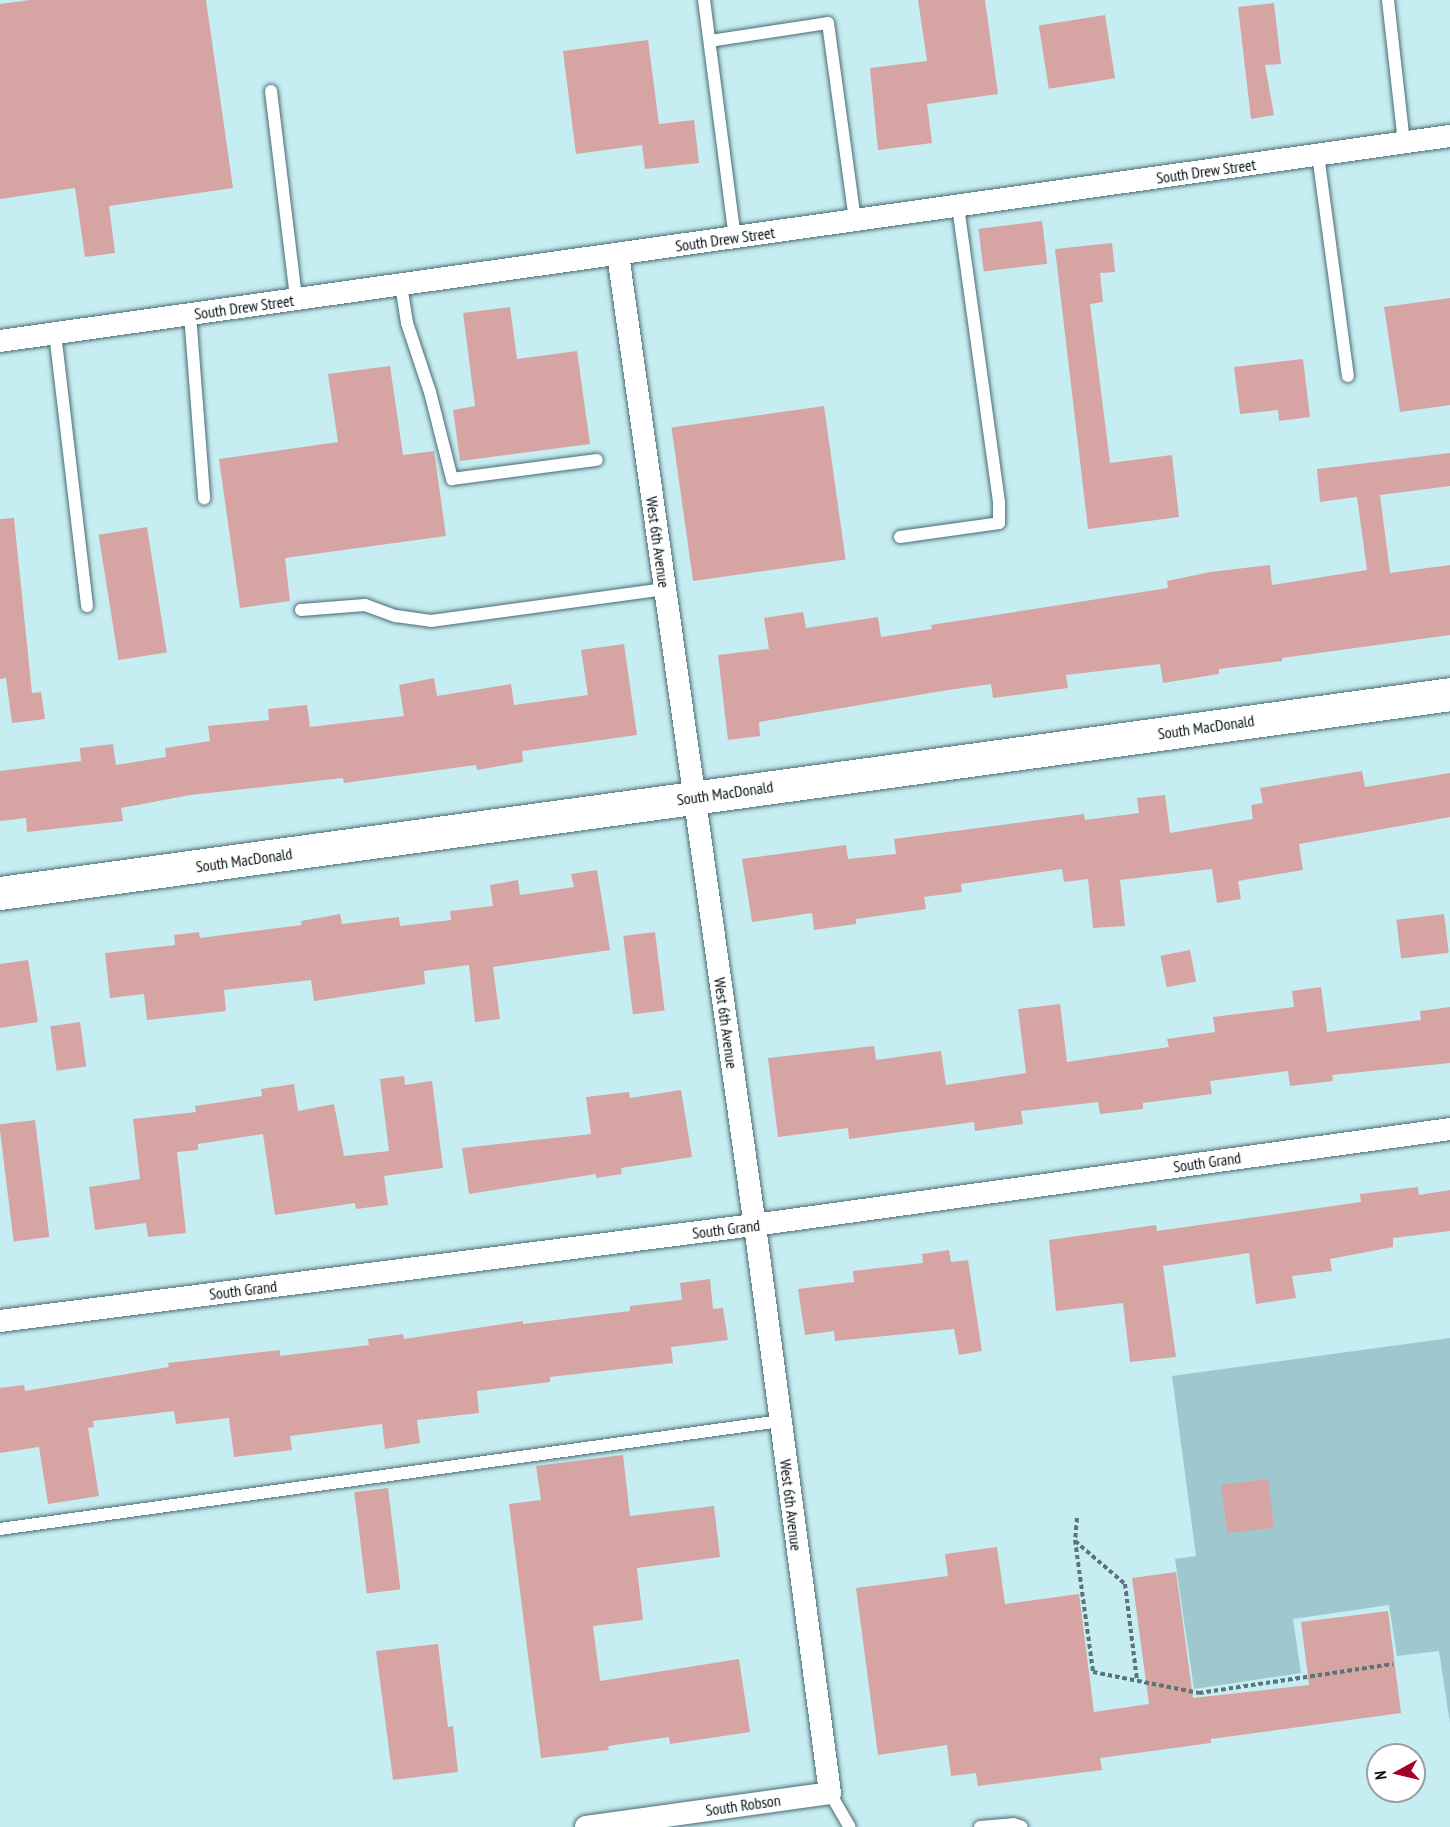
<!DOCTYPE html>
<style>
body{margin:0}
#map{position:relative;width:1450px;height:1827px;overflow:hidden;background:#c6edf2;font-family:"PT Sans Narrow",sans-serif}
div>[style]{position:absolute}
.green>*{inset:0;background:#9ec8ce}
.building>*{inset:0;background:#d6a5a3;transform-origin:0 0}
.path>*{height:4px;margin-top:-2px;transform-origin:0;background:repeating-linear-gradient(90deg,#5b7477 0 4.5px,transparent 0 7.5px)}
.roads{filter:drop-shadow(0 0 2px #486b70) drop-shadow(0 0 2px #486b70)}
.lane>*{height:12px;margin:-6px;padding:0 6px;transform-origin:6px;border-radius:6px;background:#fff}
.street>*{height:22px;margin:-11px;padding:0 11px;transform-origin:11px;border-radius:11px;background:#fff}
.secondary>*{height:33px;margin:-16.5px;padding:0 16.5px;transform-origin:16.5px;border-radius:16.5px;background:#fff}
span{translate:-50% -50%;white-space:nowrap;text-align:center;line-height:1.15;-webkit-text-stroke:6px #fff;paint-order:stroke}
.street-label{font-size:16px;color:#031012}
.north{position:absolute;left:1366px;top:1743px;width:60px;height:60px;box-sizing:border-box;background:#fff;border:2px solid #9a9fa0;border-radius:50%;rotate:262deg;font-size:16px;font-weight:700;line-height:24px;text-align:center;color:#031012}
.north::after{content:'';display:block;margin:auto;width:21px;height:27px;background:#a20325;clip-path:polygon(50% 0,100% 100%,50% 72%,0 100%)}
</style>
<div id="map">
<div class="green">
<i style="clip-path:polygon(1450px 1338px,1450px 1724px,1439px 1651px,1397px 1656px,1389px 1605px,1293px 1619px,1301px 1673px,1194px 1689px,1175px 1559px,1196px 1556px,1172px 1376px)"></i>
</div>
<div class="building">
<i style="clip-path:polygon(30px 0,206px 0,233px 188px,109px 206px,115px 253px,85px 257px,75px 188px,0 199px,0 4px)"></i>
<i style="clip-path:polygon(918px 0,985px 0,998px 94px,927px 104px,932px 143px,878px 150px,870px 68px,927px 61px)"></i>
<i style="clip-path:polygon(1274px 3px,1281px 64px,1265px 65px,1274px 115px,1251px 119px,1238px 7px)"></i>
<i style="left:1105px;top:15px;width:64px;height:67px;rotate:81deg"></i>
<i style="clip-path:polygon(648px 40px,659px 124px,694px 120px,699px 163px,645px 169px,642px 145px,576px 154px,563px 51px)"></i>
<i style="left:1042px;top:221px;width:43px;height:64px;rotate:83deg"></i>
<i style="clip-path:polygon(1112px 243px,1115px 272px,1100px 273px,1103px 302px,1090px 304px,1110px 463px,1172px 455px,1179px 517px,1088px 529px,1055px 249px)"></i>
<i style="clip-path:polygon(1450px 298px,1450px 405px,1400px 412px,1384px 307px)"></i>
<i style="clip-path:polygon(510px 307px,517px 359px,577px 351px,590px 444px,460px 461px,453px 410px,475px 406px,463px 313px)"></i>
<i style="clip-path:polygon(1303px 359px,1310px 417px,1279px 421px,1278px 410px,1240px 414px,1234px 367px)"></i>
<i style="clip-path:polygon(390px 366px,403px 455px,434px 451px,446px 536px,285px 558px,290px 601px,240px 608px,219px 459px,338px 442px,328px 374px)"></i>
<i style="left:824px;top:406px;width:155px;height:154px;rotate:82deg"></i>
<i style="clip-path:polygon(1450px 453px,1450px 486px,1380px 495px,1390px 573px,1450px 565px,1450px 635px,1282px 658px,1282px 661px,1219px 669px,1219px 674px,1163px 683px,1160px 664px,1066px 675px,1068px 688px,993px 698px,991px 684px,948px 690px,759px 722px,760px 736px,728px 740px,718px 655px,769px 649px,764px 618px,803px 612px,806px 628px,878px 617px,881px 637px,932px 629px,931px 625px,1168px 588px,1167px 581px,1210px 572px,1270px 565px,1272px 585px,1367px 570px,1357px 497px,1320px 502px,1317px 469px)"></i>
<i style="clip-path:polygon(14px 518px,32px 693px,41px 692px,45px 719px,12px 723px,6px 678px,0 679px,0 519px)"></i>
<i style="left:147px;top:527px;width:127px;height:49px;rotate:81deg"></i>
<i style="clip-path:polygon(624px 644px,637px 735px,522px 751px,523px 762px,477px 770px,476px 765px,344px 783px,343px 778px,190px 795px,121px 808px,123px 821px,27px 832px,26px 818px,0 821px,0 771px,81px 761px,80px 748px,113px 744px,116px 765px,166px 757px,165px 748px,210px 741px,208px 726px,269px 720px,268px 709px,307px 705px,310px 727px,404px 716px,399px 685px,434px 678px,437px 696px,511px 684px,514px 705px,588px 695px,581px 650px)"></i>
<i style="clip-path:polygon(1362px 771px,1365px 787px,1450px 773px,1450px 817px,1299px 844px,1303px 870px,1238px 881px,1241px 899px,1217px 903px,1212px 869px,1120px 880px,1125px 926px,1093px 928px,1088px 879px,1064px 882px,1062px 869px,961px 884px,962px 892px,924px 897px,926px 909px,856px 919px,856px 924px,814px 930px,812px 913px,752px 922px,742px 859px,846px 845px,848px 859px,896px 854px,894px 839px,1084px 814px,1085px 820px,1139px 813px,1137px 798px,1165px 795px,1170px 833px,1253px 819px,1251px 805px,1263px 803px,1260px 788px)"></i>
<i style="clip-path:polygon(597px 870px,610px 950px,493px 967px,500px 1019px,475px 1022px,469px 965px,424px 971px,425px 984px,314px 1001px,311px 980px,224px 990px,226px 1011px,147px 1020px,144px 994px,110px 998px,105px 953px,175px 945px,174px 935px,199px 932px,200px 938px,302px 925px,301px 921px,340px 914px,342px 924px,399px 917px,400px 926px,451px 920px,450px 911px,493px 906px,490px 885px,518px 880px,520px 895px,574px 887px,571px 874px)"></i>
<i style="left:1444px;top:914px;width:39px;height:48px;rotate:83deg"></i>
<i style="left:655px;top:932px;width:79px;height:32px;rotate:83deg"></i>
<i style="left:1190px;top:950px;width:32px;height:30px;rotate:79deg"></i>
<i style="clip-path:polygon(28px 960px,38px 1022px,0 1028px,0 964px)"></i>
<i style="clip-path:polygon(1321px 987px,1327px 1032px,1421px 1020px,1420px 1011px,1450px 1007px,1450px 1063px,1332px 1075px,1333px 1081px,1290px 1086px,1288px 1071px,1210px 1081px,1212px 1094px,1143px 1103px,1143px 1109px,1100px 1114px,1098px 1102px,1021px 1111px,1023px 1124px,975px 1131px,974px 1122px,849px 1139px,848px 1128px,778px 1137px,768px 1058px,874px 1046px,876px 1060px,941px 1051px,946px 1085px,1026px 1073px,1018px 1009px,1060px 1004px,1067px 1062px,1169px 1047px,1167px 1039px,1215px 1032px,1213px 1017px,1294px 1007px,1292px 991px)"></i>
<i style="left:80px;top:1022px;width:45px;height:30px;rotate:82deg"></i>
<i style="clip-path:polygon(404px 1076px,405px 1085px,432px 1081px,443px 1168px,384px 1176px,388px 1205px,356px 1209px,355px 1203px,275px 1215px,263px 1134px,198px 1144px,198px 1150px,177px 1152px,186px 1233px,148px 1237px,146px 1223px,95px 1230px,89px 1187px,140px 1179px,133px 1119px,196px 1112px,195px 1106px,262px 1096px,261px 1089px,294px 1084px,298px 1111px,334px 1104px,344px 1156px,389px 1151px,380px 1079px)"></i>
<i style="clip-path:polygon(681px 1090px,692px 1157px,621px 1168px,622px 1174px,596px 1178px,596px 1174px,469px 1194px,462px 1148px,591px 1134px,586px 1097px,629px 1092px,630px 1098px)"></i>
<i style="left:35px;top:1120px;width:118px;height:36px;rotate:83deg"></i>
<i style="clip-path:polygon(1418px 1187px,1419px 1195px,1450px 1190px,1450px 1231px,1393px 1238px,1393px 1247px,1330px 1259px,1332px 1271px,1292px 1276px,1296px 1298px,1256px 1304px,1249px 1253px,1163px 1266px,1176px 1357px,1130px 1362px,1123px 1303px,1056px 1311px,1049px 1240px,1156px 1225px,1157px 1231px,1361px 1202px,1360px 1194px)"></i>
<i style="clip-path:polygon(949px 1250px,951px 1262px,968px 1260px,982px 1351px,959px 1355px,954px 1329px,835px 1341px,834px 1331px,805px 1335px,798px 1289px,854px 1282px,853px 1271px,923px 1263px,922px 1254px)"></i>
<i style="clip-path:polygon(710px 1279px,713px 1309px,723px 1308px,728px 1340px,671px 1347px,673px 1363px,550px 1377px,550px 1382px,477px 1391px,479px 1413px,417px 1420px,420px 1443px,385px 1449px,382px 1424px,290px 1436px,292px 1450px,234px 1457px,229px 1418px,176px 1424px,174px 1411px,93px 1421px,94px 1427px,88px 1428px,99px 1496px,48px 1504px,39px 1447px,0 1453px,0 1388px,24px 1385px,25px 1391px,169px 1367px,168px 1363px,280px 1350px,280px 1356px,369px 1345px,368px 1339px,403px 1334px,404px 1339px,523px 1321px,523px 1324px,630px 1311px,630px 1306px,682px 1300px,680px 1283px)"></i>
<i style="clip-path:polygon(623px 1455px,630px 1516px,714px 1506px,720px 1557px,637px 1568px,643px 1620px,593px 1626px,600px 1681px,739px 1659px,750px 1732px,670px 1744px,669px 1737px,608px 1746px,609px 1750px,541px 1758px,509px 1504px,541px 1500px,536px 1466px)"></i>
<i style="left:1268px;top:1479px;width:49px;height:47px;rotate:83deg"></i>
<i style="left:388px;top:1488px;width:102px;height:34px;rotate:83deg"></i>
<i style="clip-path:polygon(997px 1547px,1005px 1604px,1079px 1594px,1094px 1712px,1149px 1704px,1132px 1578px,1176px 1572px,1193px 1698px,1309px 1685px,1301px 1622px,1388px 1611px,1401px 1713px,1211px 1739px,1211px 1743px,1100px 1758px,1102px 1770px,978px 1786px,976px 1773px,951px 1776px,947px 1745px,878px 1755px,856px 1588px,948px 1576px,945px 1554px)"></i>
<i style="clip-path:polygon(438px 1644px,448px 1727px,453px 1726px,458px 1772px,393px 1780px,376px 1651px)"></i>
</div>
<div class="path">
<i style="left:1077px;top:1518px;width:22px;rotate:95deg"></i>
<i style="left:1075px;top:1540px;width:133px;rotate:82.2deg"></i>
<i style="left:1093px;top:1672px;width:108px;rotate:11.2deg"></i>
<i style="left:1199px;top:1693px;width:196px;rotate:-8.5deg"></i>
<i style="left:1075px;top:1541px;width:66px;rotate:40.7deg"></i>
<i style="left:1125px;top:1584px;width:97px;rotate:82.9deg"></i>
</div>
<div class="roads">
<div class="lane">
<i style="left:704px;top:0;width:240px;rotate:82.6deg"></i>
<i style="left:1388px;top:0;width:144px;rotate:83.6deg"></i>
<i style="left:710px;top:41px;width:119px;rotate:-8.7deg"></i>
<i style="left:828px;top:23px;width:200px;rotate:82.2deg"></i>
<i style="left:271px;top:91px;width:209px;rotate:83.1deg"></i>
<i style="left:1318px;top:155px;width:223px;rotate:82.3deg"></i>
<i style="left:401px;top:285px;width:38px;rotate:81deg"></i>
<i style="left:407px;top:323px;width:73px;rotate:71.6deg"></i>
<i style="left:430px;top:392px;width:90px;rotate:75.8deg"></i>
<i style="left:452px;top:479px;width:146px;rotate:-7.5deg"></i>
<i style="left:190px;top:314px;width:185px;rotate:85.6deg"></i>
<i style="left:55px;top:333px;width:275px;rotate:83.3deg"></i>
<i style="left:900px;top:537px;width:100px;rotate:-8deg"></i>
<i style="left:999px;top:523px;width:21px;rotate:-90deg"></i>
<i style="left:999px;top:502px;width:299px;rotate:-97.9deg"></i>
<i style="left:301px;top:610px;width:64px;rotate:-4.5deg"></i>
<i style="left:365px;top:605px;width:33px;rotate:20deg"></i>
<i style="left:396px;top:616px;width:35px;rotate:8deg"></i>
<i style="left:431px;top:621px;width:236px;rotate:-7.8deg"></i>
<i style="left:0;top:1529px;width:787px;rotate:-7.88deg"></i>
<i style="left:830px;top:1793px;width:39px;rotate:60deg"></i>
<i style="left:980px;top:1827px;width:33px;rotate:-5deg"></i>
<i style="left:1013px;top:1824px;width:9px;rotate:18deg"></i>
</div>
<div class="street">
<i style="left:0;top:341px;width:1464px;rotate:-8.05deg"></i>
<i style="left:0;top:1321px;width:760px;rotate:-7.26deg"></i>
<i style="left:754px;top:1225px;width:703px;rotate:-7.85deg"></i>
<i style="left:586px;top:1827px;width:246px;rotate:-7.9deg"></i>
<i style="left:830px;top:1793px;width:550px;rotate:-97.53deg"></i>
<i style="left:758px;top:1248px;width:1004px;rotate:-98.02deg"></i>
</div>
<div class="secondary">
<i style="left:0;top:893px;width:1464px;rotate:-7.81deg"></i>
</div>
</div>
<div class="street-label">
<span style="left:1206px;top:171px;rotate:-8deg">South Drew Street</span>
<span style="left:725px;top:239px;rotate:-8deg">South Drew Street</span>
<span style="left:244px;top:307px;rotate:-8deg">South Drew Street</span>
<span style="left:658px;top:542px;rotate:82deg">West 6th Avenue</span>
<span style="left:1206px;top:727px;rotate:-8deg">South MacDonald</span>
<span style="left:725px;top:793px;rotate:-8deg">South MacDonald</span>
<span style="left:244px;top:860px;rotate:-8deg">South MacDonald</span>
<span style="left:726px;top:1023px;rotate:82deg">West 6th Avenue</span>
<span style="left:1207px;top:1162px;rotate:-8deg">South Grand</span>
<span style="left:726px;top:1229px;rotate:-7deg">South Grand</span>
<span style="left:243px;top:1290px;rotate:-7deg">South Grand</span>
<span style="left:791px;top:1505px;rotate:83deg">West 6th Avenue</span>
<span style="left:743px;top:1805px;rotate:-8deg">South Robson</span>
</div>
<div class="north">N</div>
</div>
